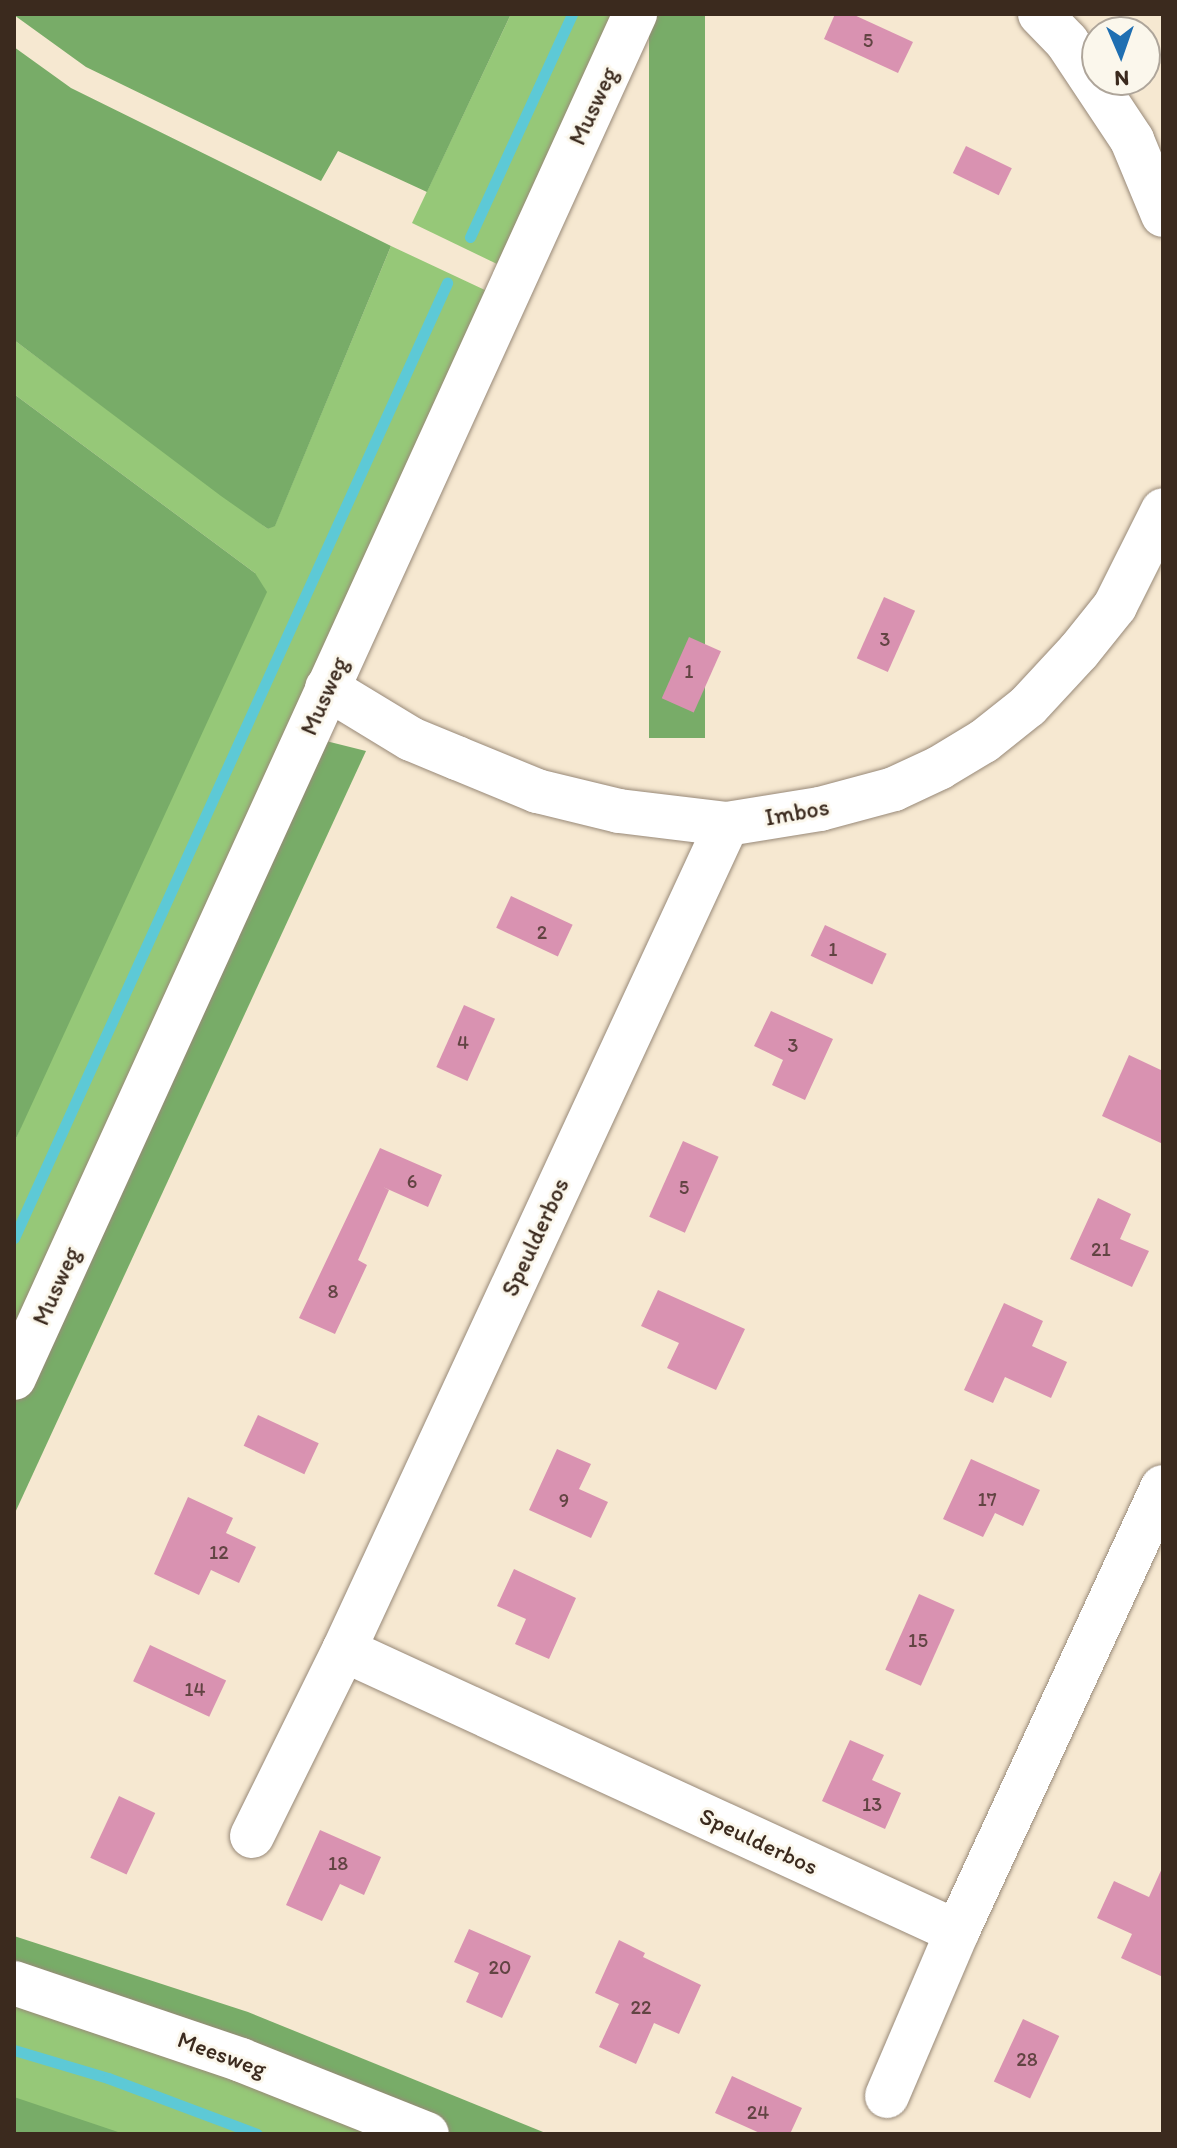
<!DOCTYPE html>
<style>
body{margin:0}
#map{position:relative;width:1177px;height:2148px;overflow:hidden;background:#f6e8d1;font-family:Itim,sans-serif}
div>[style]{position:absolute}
.green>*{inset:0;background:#96c878}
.forest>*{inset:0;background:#78ac68;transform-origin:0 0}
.stream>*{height:11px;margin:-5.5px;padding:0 5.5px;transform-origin:5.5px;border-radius:5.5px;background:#5dc9d6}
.building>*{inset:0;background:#d992b1;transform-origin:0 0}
.roads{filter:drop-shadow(0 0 2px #988978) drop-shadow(0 0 2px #988978)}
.minor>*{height:44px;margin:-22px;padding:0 22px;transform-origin:22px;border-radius:22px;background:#fff}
span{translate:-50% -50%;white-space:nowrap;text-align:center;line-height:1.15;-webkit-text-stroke:6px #fbf7ec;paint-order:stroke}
.number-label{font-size:20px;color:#624443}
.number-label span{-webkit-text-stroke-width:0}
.street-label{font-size:24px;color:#3b2a1e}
.frame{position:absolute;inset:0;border:16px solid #3b2a1e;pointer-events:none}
.north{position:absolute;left:1081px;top:16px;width:80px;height:80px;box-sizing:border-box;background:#fbf7ec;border:2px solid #aea59a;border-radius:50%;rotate:178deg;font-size:22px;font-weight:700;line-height:32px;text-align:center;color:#3b2a1e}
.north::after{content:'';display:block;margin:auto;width:28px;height:36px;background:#1f6fb2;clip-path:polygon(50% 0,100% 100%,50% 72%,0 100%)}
</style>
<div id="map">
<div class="green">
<i style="clip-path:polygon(511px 14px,613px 14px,497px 264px,412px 223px)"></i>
<i style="clip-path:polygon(391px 246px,487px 291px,14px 1336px,14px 1143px,255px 573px,14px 394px,14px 340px,268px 529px,275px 525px)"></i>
<i style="clip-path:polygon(14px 1999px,392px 2134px,14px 2134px)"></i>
</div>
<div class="forest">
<i style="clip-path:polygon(511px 14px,427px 192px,338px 151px,321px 181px,86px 67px,14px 15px)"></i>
<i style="left:649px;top:14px;width:56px;height:724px"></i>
<i style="clip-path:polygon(14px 47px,71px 88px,391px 246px,275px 526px,268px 529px,221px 496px,14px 340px)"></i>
<i style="clip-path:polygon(14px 394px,255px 573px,267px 592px,14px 1143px)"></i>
<i style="clip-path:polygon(314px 738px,366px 751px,14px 1515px,14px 1403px)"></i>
<i style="clip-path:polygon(14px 1936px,248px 2012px,548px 2134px,453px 2134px,14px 1972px)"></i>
<i style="clip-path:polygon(14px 2097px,20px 2099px,124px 2134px,14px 2134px)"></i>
</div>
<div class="stream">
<i style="left:470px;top:237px;width:245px;rotate:-65.4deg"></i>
<i style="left:14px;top:1238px;width:1049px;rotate:-65.61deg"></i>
<i style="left:14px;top:2050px;width:98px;rotate:16.6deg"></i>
<i style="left:108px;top:2078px;width:159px;rotate:20.6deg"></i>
</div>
<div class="building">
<i style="clip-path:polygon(835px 14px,852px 14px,913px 42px,898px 73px,824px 39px)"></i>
<i style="left:966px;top:146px;width:51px;height:30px;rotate:26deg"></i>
<i style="left:884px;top:597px;width:34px;height:67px;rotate:24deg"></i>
<i style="left:689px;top:637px;width:35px;height:67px;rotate:24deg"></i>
<i style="left:511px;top:896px;width:68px;height:35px;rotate:25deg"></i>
<i style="left:825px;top:925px;width:68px;height:34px;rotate:25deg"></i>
<i style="left:464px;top:1005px;width:34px;height:68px;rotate:24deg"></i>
<i style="clip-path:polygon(771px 1011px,833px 1039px,805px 1100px,772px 1085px,783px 1060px,754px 1046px)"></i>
<i style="clip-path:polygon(1129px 1055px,1163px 1071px,1163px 1144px,1102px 1116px)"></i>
<i style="left:683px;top:1141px;width:39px;height:83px;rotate:24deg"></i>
<i style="clip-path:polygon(380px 1148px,442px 1175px,428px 1207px,383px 1187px,389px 1190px,358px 1260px,367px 1265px,335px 1334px,299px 1318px)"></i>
<i style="clip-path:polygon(1098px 1198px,1131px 1214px,1120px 1239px,1149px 1251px,1132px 1287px,1070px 1259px)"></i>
<i style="clip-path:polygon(658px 1290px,745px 1329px,716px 1390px,667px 1368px,679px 1343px,641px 1326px)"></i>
<i style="clip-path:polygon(1004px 1303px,1043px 1321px,1032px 1346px,1067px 1362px,1051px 1398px,1005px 1377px,993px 1403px,964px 1390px)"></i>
<i style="left:258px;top:1415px;width:67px;height:34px;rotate:25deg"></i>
<i style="clip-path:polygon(557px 1449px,591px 1464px,579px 1489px,608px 1502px,591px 1538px,529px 1510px)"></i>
<i style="clip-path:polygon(971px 1459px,1040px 1490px,1023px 1526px,995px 1513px,983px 1537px,943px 1519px)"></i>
<i style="clip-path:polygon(188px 1497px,233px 1518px,226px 1533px,256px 1547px,239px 1583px,211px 1570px,199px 1595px,154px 1574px)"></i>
<i style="clip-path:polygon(514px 1569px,576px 1598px,549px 1659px,515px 1644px,526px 1619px,497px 1606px)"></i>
<i style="left:919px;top:1594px;width:39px;height:83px;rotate:24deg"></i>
<i style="left:150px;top:1645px;width:84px;height:40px;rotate:25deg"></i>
<i style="clip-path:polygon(850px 1740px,884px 1755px,872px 1780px,901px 1793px,885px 1829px,822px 1801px)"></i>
<i style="left:119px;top:1796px;width:40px;height:68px;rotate:25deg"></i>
<i style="clip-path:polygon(320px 1830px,381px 1857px,364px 1895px,340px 1884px,322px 1921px,286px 1905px)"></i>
<i style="clip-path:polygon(1163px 1866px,1163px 1977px,1121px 1958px,1132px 1934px,1097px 1918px,1114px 1881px,1149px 1897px)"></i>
<i style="clip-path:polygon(469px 1929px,531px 1956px,502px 2018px,466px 2002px,479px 1973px,454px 1962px)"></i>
<i style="clip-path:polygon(619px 1940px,645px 1953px,643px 1957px,701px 1985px,679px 2034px,654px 2023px,636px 2064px,599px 2047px,619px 2004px,595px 1993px)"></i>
<i style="left:1023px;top:2019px;width:40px;height:69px;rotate:25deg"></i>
<i style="clip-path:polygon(732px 2076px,802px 2108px,790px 2134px,762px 2134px,715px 2113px)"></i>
</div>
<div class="roads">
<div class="minor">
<i style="left:1040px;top:14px;width:39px;rotate:46deg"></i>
<i style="left:1067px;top:42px;width:118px;rotate:56.4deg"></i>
<i style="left:1132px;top:140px;width:81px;rotate:67.5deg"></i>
<i style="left:327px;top:688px;width:98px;rotate:31.3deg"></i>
<i style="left:411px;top:739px;width:50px;rotate:22.4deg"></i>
<i style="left:457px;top:758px;width:87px;rotate:22.4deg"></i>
<i style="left:537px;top:791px;width:84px;rotate:13.7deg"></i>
<i style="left:619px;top:811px;width:109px;rotate:6.9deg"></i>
<i style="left:727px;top:824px;width:94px;rotate:-9.2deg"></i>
<i style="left:820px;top:809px;width:77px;rotate:-15.1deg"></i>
<i style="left:894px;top:789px;width:50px;rotate:-25deg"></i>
<i style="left:939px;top:768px;width:52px;rotate:-31deg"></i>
<i style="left:984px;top:741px;width:56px;rotate:-38.5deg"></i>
<i style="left:1028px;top:706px;width:75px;rotate:-47.2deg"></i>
<i style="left:1079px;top:651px;width:58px;rotate:-51.3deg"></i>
<i style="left:1115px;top:606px;width:107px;rotate:-63.4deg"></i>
<i style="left:727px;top:824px;width:910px;rotate:114.88deg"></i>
<i style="left:344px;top:1650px;width:675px;rotate:24.7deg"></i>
<i style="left:957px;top:1932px;width:490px;rotate:-65.2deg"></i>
<i style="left:14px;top:1378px;width:1499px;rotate:-65.52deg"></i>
<i style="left:252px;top:1836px;width:208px;rotate:-63.7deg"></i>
<i style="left:14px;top:1983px;width:240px;rotate:18.7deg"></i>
<i style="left:241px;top:2060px;width:200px;rotate:21.7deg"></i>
<i style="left:887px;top:2096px;width:178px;rotate:-66.9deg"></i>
</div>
</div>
<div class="number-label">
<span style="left:868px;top:40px">5</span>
<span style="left:885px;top:639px">3</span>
<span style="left:689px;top:671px">1</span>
<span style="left:542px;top:932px">2</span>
<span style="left:833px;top:949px">1</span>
<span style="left:463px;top:1042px">4</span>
<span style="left:793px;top:1045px">3</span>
<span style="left:412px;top:1181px">6</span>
<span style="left:684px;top:1187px">5</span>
<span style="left:1101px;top:1249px">21</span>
<span style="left:333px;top:1291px">8</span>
<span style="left:987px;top:1499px">17</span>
<span style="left:564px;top:1500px">9</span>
<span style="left:219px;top:1552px">12</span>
<span style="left:918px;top:1640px">15</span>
<span style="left:195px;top:1689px">14</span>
<span style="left:872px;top:1804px">13</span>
<span style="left:338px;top:1863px">18</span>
<span style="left:500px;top:1967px">20</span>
<span style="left:641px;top:2007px">22</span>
<span style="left:1027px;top:2059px">28</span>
<span style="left:758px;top:2112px">24</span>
</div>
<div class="street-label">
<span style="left:593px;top:106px;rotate:-65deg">Musweg</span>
<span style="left:324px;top:696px;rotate:-66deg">Musweg</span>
<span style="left:797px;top:812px;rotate:-10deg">Imbos</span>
<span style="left:535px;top:1237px;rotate:-65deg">Speulderbos</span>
<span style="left:56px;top:1286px;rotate:-66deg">Musweg</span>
<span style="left:759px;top:1841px;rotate:25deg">Speulderbos</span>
<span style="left:222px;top:2054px;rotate:20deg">Meesweg</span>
</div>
<div class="frame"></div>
<div class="north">N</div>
</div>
